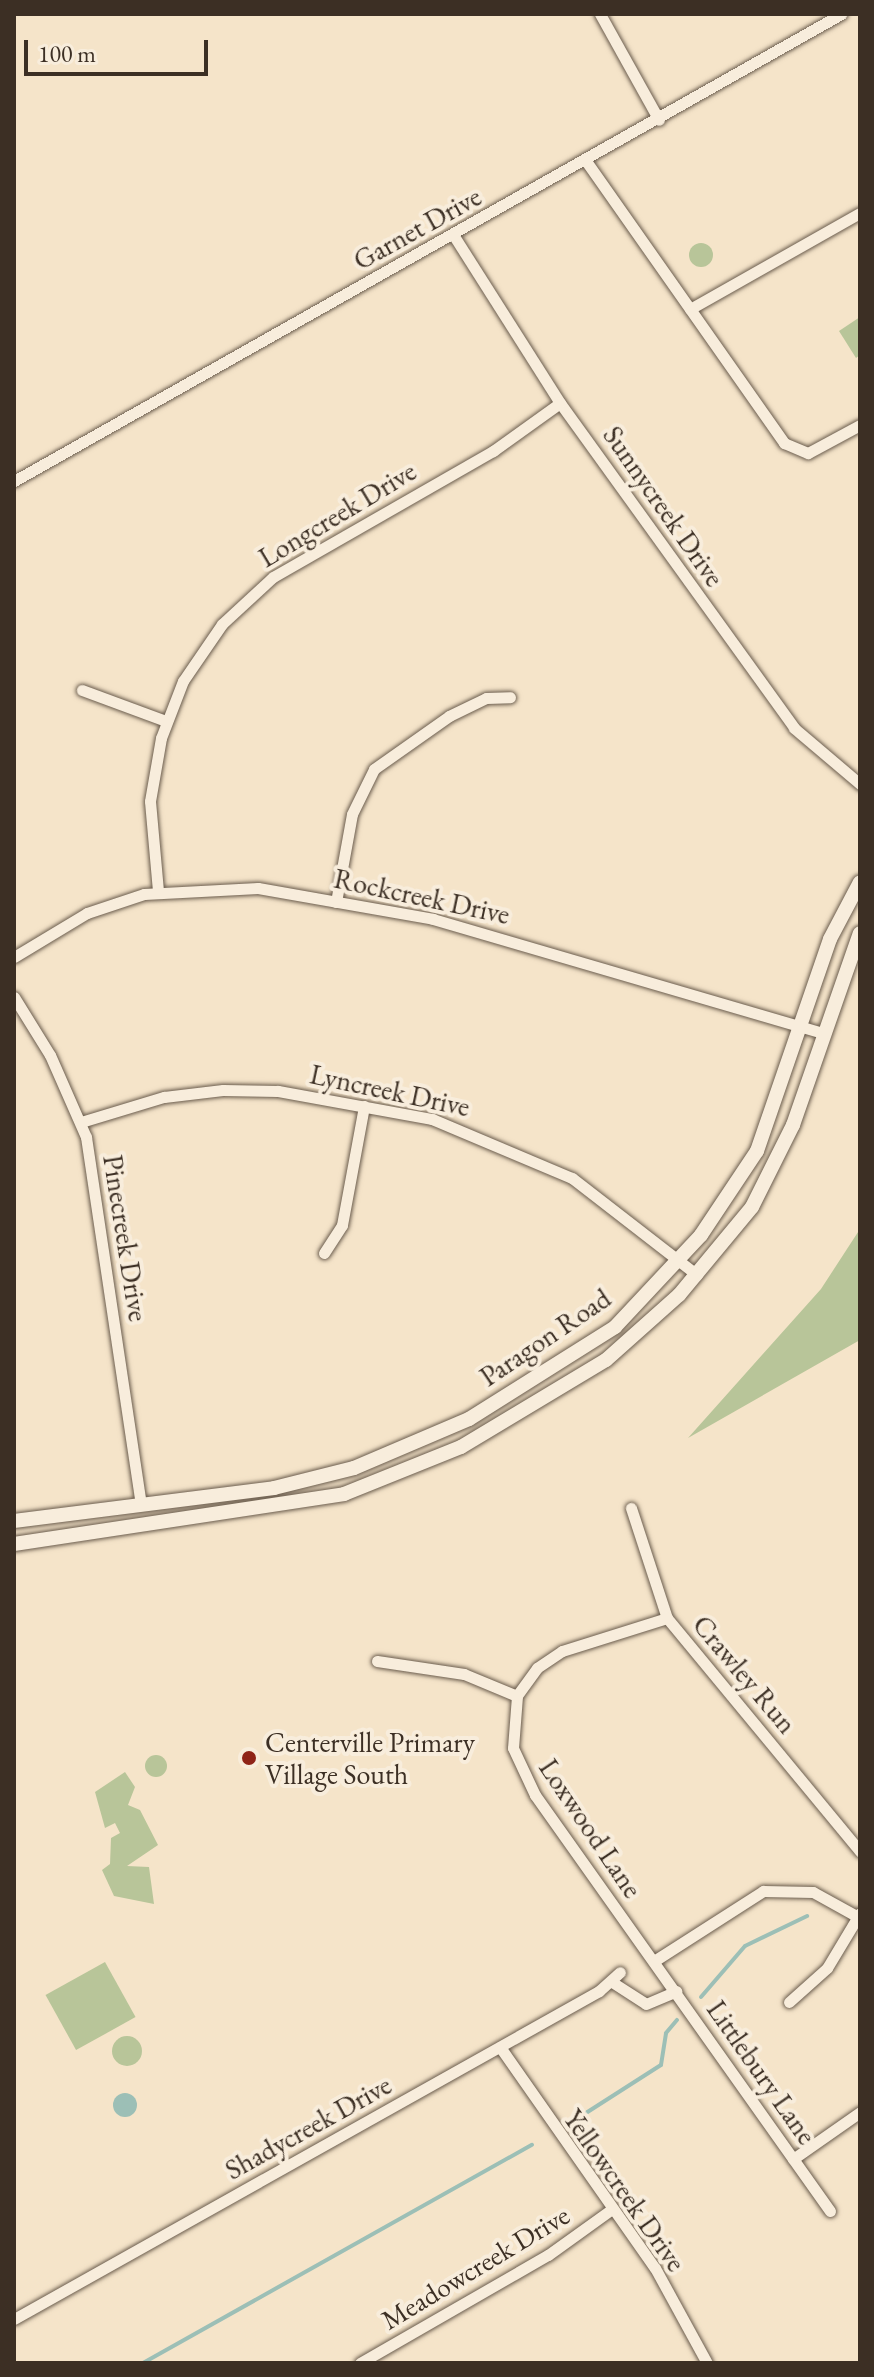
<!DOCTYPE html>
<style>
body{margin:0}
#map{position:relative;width:874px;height:2377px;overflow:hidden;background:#f5e4c9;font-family:"EB Garamond",serif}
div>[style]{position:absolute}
.green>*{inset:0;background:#b8c599;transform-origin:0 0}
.round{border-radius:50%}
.water>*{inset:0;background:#9cbfb6}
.stream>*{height:4px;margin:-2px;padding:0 2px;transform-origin:2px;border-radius:2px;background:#9cbfb6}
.roads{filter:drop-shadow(0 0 2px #6a5c4d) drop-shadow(0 0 2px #6a5c4d)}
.minor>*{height:11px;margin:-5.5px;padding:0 5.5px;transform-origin:5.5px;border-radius:5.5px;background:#f8eddc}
.tertiary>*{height:14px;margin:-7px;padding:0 7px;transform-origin:7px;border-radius:7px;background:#f8eddc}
.dots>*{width:22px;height:22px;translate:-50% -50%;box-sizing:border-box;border:4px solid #f8eddc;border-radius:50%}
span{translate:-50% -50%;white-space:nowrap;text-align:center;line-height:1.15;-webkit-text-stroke:8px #f8eddc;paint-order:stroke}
.street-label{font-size:28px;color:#3c2f24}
.poi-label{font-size:28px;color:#3c2f24}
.left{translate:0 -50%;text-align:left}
.frame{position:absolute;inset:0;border:16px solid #3c2f24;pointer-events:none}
.scale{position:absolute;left:24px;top:40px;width:184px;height:36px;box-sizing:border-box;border:4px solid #3c2f24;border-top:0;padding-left:10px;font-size:24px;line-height:28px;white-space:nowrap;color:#3c2f24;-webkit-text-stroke:6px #f8eddc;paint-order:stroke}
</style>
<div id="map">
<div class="green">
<i class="round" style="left:689px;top:243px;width:24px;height:24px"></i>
<i style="clip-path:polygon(860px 317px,860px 355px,856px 358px,839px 331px)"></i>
<i style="clip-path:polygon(860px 1229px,860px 1340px,688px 1438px,821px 1289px)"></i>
<i class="round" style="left:145px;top:1755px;width:22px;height:22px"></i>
<i style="clip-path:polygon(125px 1772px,135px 1787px,128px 1805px,140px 1810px,158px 1845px,127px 1866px,149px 1867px,154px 1904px,114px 1896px,102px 1870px,110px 1864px,111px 1838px,120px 1833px,115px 1823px,105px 1828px,95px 1792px)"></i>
<i style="left:105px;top:1962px;width:63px;height:68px;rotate:61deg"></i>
<i class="round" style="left:112px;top:2036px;width:30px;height:30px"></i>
</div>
<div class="water">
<i class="round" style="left:113px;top:2093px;width:24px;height:24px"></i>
</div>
<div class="stream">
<i style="left:701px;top:1997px;width:67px;rotate:-49.2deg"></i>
<i style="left:745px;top:1946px;width:69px;rotate:-25.8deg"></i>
<i style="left:575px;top:2120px;width:102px;rotate:-32.6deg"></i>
<i style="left:661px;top:2065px;width:32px;rotate:-81deg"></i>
<i style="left:666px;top:2033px;width:17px;rotate:-50deg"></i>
<i style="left:143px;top:2363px;width:446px;rotate:-29.3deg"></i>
</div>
<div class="roads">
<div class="minor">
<i style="left:600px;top:14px;width:121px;rotate:60.9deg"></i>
<i style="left:586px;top:161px;width:345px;rotate:54.9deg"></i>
<i style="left:784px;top:443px;width:26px;rotate:23deg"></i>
<i style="left:808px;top:453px;width:59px;rotate:-28.3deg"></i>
<i style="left:454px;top:236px;width:198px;rotate:57.6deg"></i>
<i style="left:560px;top:403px;width:400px;rotate:54.2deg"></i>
<i style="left:794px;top:728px;width:87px;rotate:40.3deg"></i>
<i style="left:690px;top:309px;width:195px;rotate:-29.5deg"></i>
<i style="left:14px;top:481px;width:950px;rotate:-29.45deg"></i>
<i style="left:82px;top:690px;width:90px;rotate:20.3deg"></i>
<i style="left:158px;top:891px;width:90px;rotate:-95.1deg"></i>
<i style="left:150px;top:801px;width:64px;rotate:-80.1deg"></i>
<i style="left:161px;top:738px;width:61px;rotate:-68.9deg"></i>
<i style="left:183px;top:681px;width:69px;rotate:-55.6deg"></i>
<i style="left:222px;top:624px;width:69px;rotate:-42.7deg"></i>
<i style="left:273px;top:577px;width:254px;rotate:-29.8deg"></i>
<i style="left:493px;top:451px;width:82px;rotate:-35.6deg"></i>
<i style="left:336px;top:902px;width:89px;rotate:-79.7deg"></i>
<i style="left:352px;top:814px;width:50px;rotate:-63.9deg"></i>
<i style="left:374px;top:769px;width:92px;rotate:-35.2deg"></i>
<i style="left:449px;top:716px;width:41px;rotate:-25.9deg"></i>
<i style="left:486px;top:698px;width:24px;rotate:-2deg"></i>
<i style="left:14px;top:957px;width:85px;rotate:-31.1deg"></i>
<i style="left:87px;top:913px;width:60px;rotate:-18.4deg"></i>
<i style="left:144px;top:894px;width:114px;rotate:-3deg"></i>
<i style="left:258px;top:888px;width:178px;rotate:10deg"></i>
<i style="left:433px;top:919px;width:405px;rotate:16.3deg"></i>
<i style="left:14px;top:997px;width:68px;rotate:58.2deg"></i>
<i style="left:50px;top:1055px;width:90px;rotate:66.3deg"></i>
<i style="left:86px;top:1137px;width:371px;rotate:81.5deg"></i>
<i style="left:81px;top:1122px;width:87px;rotate:-16.8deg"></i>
<i style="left:164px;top:1097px;width:59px;rotate:-6.8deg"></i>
<i style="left:223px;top:1090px;width:55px;rotate:1deg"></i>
<i style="left:278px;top:1091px;width:157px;rotate:10.3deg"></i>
<i style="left:432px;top:1119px;width:152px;rotate:22.9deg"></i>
<i style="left:572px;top:1178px;width:158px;rotate:37.8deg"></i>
<i style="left:324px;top:1253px;width:33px;rotate:-57deg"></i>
<i style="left:342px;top:1225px;width:121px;rotate:-79.5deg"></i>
<i style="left:631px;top:1508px;width:116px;rotate:71.9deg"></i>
<i style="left:667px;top:1618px;width:303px;rotate:50.4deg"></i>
<i style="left:667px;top:1618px;width:110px;rotate:162.6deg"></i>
<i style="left:562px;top:1651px;width:30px;rotate:146deg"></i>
<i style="left:537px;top:1668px;width:34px;rotate:126deg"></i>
<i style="left:517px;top:1696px;width:52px;rotate:94.4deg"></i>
<i style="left:513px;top:1748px;width:52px;rotate:64.9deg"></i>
<i style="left:535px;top:1795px;width:510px;rotate:54.66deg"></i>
<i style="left:377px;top:1661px;width:88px;rotate:8.5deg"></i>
<i style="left:464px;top:1674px;width:57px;rotate:22.5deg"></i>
<i style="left:654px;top:1961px;width:130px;rotate:-32.7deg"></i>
<i style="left:763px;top:1891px;width:50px;rotate:1.1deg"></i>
<i style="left:813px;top:1892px;width:54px;rotate:29deg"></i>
<i style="left:612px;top:1982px;width:40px;rotate:32.9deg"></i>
<i style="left:646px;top:2004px;width:33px;rotate:-23deg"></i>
<i style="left:789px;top:2002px;width:51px;rotate:-41.8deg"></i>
<i style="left:827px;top:1968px;width:64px;rotate:-59deg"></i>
<i style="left:500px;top:2047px;width:270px;rotate:55deg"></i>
<i style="left:655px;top:2268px;width:108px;rotate:61.3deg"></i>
<i style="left:793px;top:2159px;width:82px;rotate:-35deg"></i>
<i style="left:14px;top:2319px;width:671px;rotate:-29.28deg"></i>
<i style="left:599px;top:1991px;width:28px;rotate:-42deg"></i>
<i style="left:360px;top:2363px;width:217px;rotate:-29.9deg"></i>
<i style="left:548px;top:2255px;width:79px;rotate:-35.7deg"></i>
</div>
<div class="tertiary">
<i style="left:14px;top:1521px;width:262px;rotate:-7.2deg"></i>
<i style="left:274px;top:1488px;width:82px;rotate:-14deg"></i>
<i style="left:354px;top:1468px;width:125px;rotate:-23.1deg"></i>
<i style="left:469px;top:1419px;width:173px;rotate:-32.2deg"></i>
<i style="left:615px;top:1327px;width:126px;rotate:-46.9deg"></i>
<i style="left:701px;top:1235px;width:101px;rotate:-56.3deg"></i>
<i style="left:757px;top:1151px;width:224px;rotate:-71deg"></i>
<i style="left:830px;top:939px;width:64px;rotate:-62.2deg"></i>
<i style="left:14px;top:1544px;width:334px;rotate:-8.6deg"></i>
<i style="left:344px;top:1494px;width:126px;rotate:-21.9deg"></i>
<i style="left:461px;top:1447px;width:169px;rotate:-31deg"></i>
<i style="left:606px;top:1360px;width:98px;rotate:-41.7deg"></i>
<i style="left:679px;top:1295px;width:114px;rotate:-50.3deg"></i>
<i style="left:752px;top:1207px;width:92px;rotate:-63.4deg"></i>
<i style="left:793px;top:1125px;width:203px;rotate:-70.8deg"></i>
</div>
</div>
<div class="dots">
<i style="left:249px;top:1758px;background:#8f2418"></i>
</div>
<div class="street-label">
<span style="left:417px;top:228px;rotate:-29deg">Garnet Drive</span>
<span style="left:664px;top:506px;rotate:55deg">Sunnycreek Drive</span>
<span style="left:337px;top:514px;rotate:-31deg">Longcreek Drive</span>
<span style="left:422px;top:896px;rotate:12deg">Rockcreek Drive</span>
<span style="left:390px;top:1090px;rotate:12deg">Lyncreek Drive</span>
<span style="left:126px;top:1238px;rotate:81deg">Pinecreek Drive</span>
<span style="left:545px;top:1337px;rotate:-34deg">Paragon Road</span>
<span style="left:745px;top:1674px;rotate:50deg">Crawley Run</span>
<span style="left:591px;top:1828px;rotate:56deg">Loxwood Lane</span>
<span style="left:762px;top:2072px;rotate:55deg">Littlebury Lane</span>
<span style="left:308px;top:2127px;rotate:-29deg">Shadycreek Drive</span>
<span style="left:625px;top:2190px;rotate:55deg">Yellowcreek Drive</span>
<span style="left:475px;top:2267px;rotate:-31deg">Meadowcreek Drive</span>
</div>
<div class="poi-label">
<span class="left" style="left:265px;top:1758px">Centerville Primary<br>Village South</span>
</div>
<div class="frame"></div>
<div class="scale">100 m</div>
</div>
